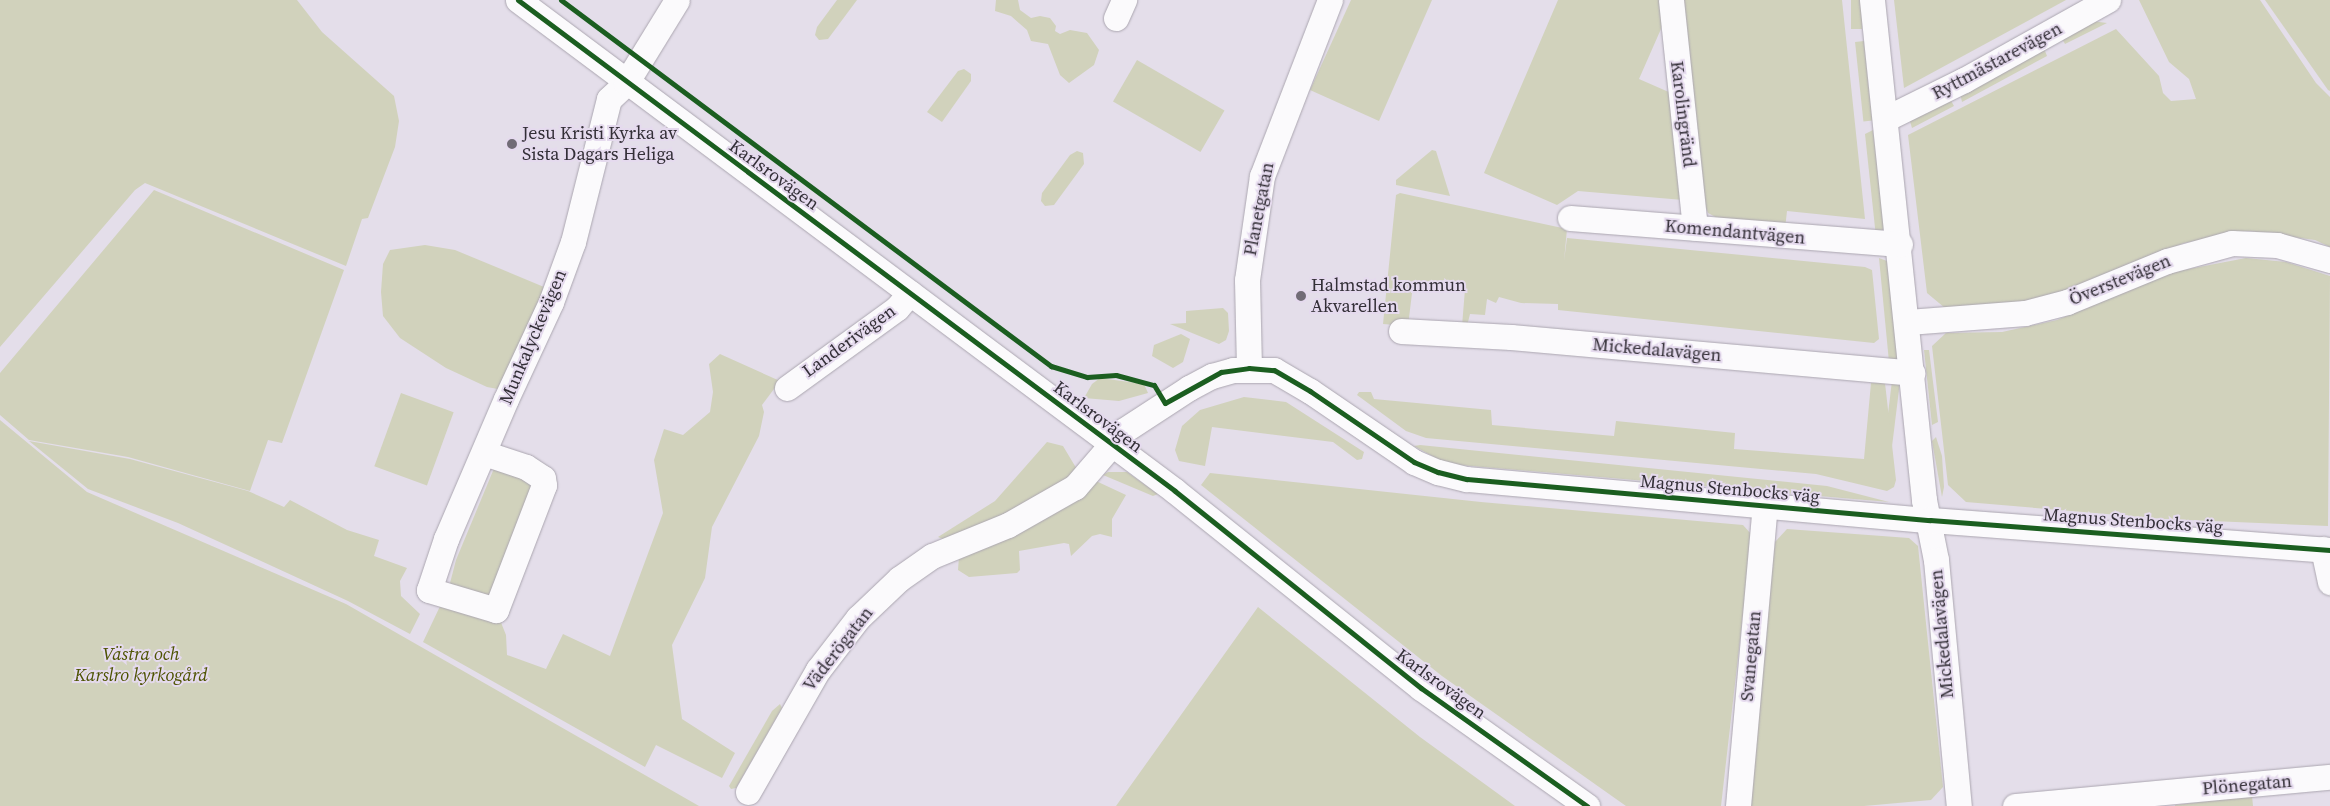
<!DOCTYPE html>
<meta charset="utf-8">
<style>
body{margin:0}
#map{position:relative;width:2330px;height:806px;overflow:hidden;background:#e4deea;font-family:"Source Serif 4",serif}
div>[style]{position:absolute}
.green>*{inset:0;background:#d1d2bc;transform-origin:0 0}
.roads{filter:drop-shadow(0 0 1px #aba6b0) drop-shadow(0 0 1px #aba6b0)}
.minor>*{height:25px;margin:-12.5px;padding:0 12.5px;transform-origin:12.5px;border-radius:12.5px;background:#fbfafc}
.cycleway>*{height:5px;margin:-2.5px;padding:0 2.5px;transform-origin:2.5px;border-radius:2.5px;background:#1b5e20}
.dots>*{width:14px;height:14px;translate:-50% -50%;box-sizing:border-box;border:2px solid #e5daee;border-radius:50%}
span{translate:-50% -50%;white-space:nowrap;text-align:center;line-height:1.15;-webkit-text-stroke:4px #e5daee;paint-order:stroke}
.street-label{font-size:18px;color:#332f37}
.poi-label{font-size:18px;color:#332f37}
.left{translate:0 -50%;text-align:left}
.park-label{font-size:18px;color:#4d5300;font-style:italic}
</style>
<div id="map">
<div class="green">
<i style="clip-path:polygon(0 0,297px 0,322px 32px,394px 96px,399px 121px,395px 147px,368px 218px,362px 219px,346px 266px,145px 183px,135px 190px,0 347px)"></i>
<i style="clip-path:polygon(837px 0,857px 0,828px 39px,819px 40px,815px 35px,817px 27px)"></i>
<i style="clip-path:polygon(996px 0,1018px 0,1020px 10px,1031px 18px,1040px 16px,1050px 18px,1056px 26px,1055px 31px,1060px 34px,1070px 30px,1087px 33px,1099px 50px,1094px 65px,1069px 83px,1060px 75px,1048px 44px,1031px 41px,1027px 30px,1011px 16px,995px 11px)"></i>
<i style="clip-path:polygon(1351px 0,1432px 0,1379px 121px,1310px 90px)"></i>
<i style="clip-path:polygon(1558px 0,1667px 0,1668px 13px,1639px 79px,1671px 93px,1683px 200px,1578px 191px,1557px 205px,1484px 173px)"></i>
<i style="clip-path:polygon(1682px 0,1842px 0,1865px 219px,1787px 211px,1785px 229px,1723px 221px,1708px 213px,1702px 198px)"></i>
<i style="left:1851px;top:0;width:11px;height:29px"></i>
<i style="clip-path:polygon(1894px 0,2066px 0,1904px 88px)"></i>
<i style="clip-path:polygon(2139px 0,2260px 0,2316px 83px,2330px 97px,2330px 247px,2315px 240px,2249px 231px,2184px 243px,2069px 291px,2002px 307px,1945px 308px,1927px 293px,1908px 135px,2116px 29px,2159px 76px,2163px 93px,2171px 101px,2196px 99px,2189px 79px,2169px 62px)"></i>
<i style="clip-path:polygon(2265px 0,2330px 0,2330px 91px,2328px 90px)"></i>
<i style="clip-path:polygon(2092px 21px,2107px 23px,2065px 44px,2061px 37px)"></i>
<i style="left:1864px;top:41px;width:80px;height:9px;rotate:84deg"></i>
<i style="clip-path:polygon(2043px 46px,2047px 56px,1962px 102px,1960px 93px)"></i>
<i style="left:1137px;top:60px;width:101px;height:48px;rotate:30deg"></i>
<i style="clip-path:polygon(964px 69px,971px 74px,971px 81px,942px 122px,927px 112px,958px 71px)"></i>
<i style="clip-path:polygon(1950px 99px,1954px 106px,1912px 128px,1909px 118px)"></i>
<i style="clip-path:polygon(1873px 130px,1885px 228px,1876px 237px,1865px 134px)"></i>
<i style="clip-path:polygon(1432px 150px,1436px 151px,1450px 196px,1396px 185px,1396px 180px)"></i>
<i style="clip-path:polygon(1077px 151px,1083px 153px,1084px 164px,1054px 205px,1045px 206px,1041px 201px,1042px 193px,1070px 155px)"></i>
<i style="clip-path:polygon(154px 190px,344px 270px,282px 443px,268px 440px,250px 491px,128px 457px,29px 440px,0 415px,0 373px)"></i>
<i style="clip-path:polygon(1400px 193px,1567px 229px,1564px 261px,1567px 238px,1865px 267px,1872px 270px,1879px 339px,1874px 343px,1558px 310px,1558px 304px,1521px 303px,1499px 297px,1496px 303px,1487px 299px,1485px 315px,1470px 314px,1467px 326px,1462px 326px,1465px 289px,1447px 280px,1413px 285px,1408px 326px,1383px 324px,1396px 195px)"></i>
<i style="clip-path:polygon(425px 245px,455px 250px,544px 287px,503px 390px,487px 387px,446px 368px,400px 338px,383px 316px,381px 292px,383px 264px,390px 250px)"></i>
<i style="clip-path:polygon(1879px 258px,1887px 261px,1902px 360px,1889px 362px)"></i>
<i style="clip-path:polygon(2246px 258px,2286px 262px,2330px 276px,2328px 526px,2165px 519px,1966px 502px,1948px 485px,1932px 346px,1946px 333px,2002px 332px,2057px 320px,2173px 272px)"></i>
<i style="clip-path:polygon(1223px 308px,1228px 313px,1229px 331px,1226px 340px,1219px 344px,1170px 324px,1186px 323px,1186px 311px)"></i>
<i style="clip-path:polygon(1181px 334px,1190px 339px,1183px 362px,1173px 368px,1152px 356px,1154px 345px)"></i>
<i style="clip-path:polygon(1924px 350px,1929px 350px,1938px 422px,1932px 425px)"></i>
<i style="clip-path:polygon(720px 354px,780px 381px,762px 405px,764px 412px,759px 436px,712px 527px,705px 578px,672px 645px,682px 719px,735px 753px,722px 778px,656px 745px,645px 767px,423px 642px,443px 600px,500px 620px,506px 635px,507px 655px,546px 669px,563px 634px,610px 656px,663px 513px,654px 460px,664px 429px,683px 435px,710px 412px,713px 392px,709px 364px)"></i>
<i style="clip-path:polygon(1100px 378px,1144px 384px,1148px 393px,1119px 401px,1084px 398px,1092px 384px)"></i>
<i style="left:1892px;top:381px;width:8px;height:107px;rotate:7deg"></i>
<i style="clip-path:polygon(1871px 383px,1885px 383px,1896px 480px,1894px 487px,1887px 491px,1816px 474px,1426px 438px,1406px 431px,1357px 395px,1359px 392px,1371px 392px,1374px 399px,1491px 410px,1492px 425px,1614px 436px,1616px 421px,1735px 433px,1734px 449px,1864px 459px)"></i>
<i style="left:401px;top:393px;width:56px;height:78px;rotate:20deg"></i>
<i style="clip-path:polygon(1244px 397px,1286px 402px,1364px 452px,1362px 459px,1357px 460px,1333px 442px,1212px 427px,1205px 466px,1179px 461px,1175px 450px,1182px 426px,1200px 410px)"></i>
<i style="clip-path:polygon(0 420px,87px 492px,346px 604px,699px 806px,0 806px)"></i>
<i style="clip-path:polygon(1936px 437px,1942px 456px,1944px 487px,1942px 497px,1932px 441px)"></i>
<i style="clip-path:polygon(29px 441px,130px 459px,248px 491px,284px 507px,290px 500px,347px 530px,379px 540px,374px 556px,407px 568px,400px 581px,401px 596px,420px 614px,410px 634px,348px 601px,178px 523px,88px 489px)"></i>
<i style="clip-path:polygon(1047px 442px,1063px 446px,1078px 471px,1030px 505px,943px 539px,938px 537px,995px 501px)"></i>
<i style="clip-path:polygon(1420px 445px,1827px 486px,1889px 502px,1459px 465px,1441px 461px,1414px 446px)"></i>
<i style="clip-path:polygon(495px 466px,537px 480px,494px 600px,455px 590px,450px 583px,456px 560px)"></i>
<i style="clip-path:polygon(1108px 472px,1127px 472px,1158px 494px,1153px 496px,1103px 475px)"></i>
<i style="clip-path:polygon(1210px 473px,1481px 502px,1743px 525px,1752px 535px,1721px 806px,1626px 806px,1442px 676px,1201px 485px)"></i>
<i style="clip-path:polygon(1096px 481px,1126px 495px,1112px 519px,1112px 537px,1100px 534px,1092px 536px,1071px 556px,1069px 544px,1064px 543px,1019px 551px,1020px 570px,1017px 573px,969px 577px,958px 570px,959px 556px)"></i>
<i style="clip-path:polygon(1787px 529px,1909px 538px,1918px 546px,1943px 787px,1931px 800px,1864px 806px,1746px 806px,1775px 542px)"></i>
<i style="clip-path:polygon(1258px 607px,1420px 737px,1515px 806px,1116px 806px)"></i>
<i style="clip-path:polygon(780px 704px,782px 708px,743px 776px,736px 788px,731px 789px,729px 786px,772px 711px)"></i>
<i style="clip-path:polygon(2252px 796px,2253px 806px,2175px 806px,2175px 805px)"></i>
</div>
<div class="roads">
<div class="minor">
<i style="left:518px;top:0;width:820px;rotate:36.77deg"></i>
<i style="left:1175px;top:491px;width:315px;rotate:38.7deg"></i>
<i style="left:1421px;top:688px;width:204px;rotate:35.4deg"></i>
<i style="left:1671px;top:0;width:229px;rotate:84deg"></i>
<i style="left:1872px;top:0;width:503px;rotate:84.06deg"></i>
<i style="left:1924px;top:500px;width:61px;rotate:78.7deg"></i>
<i style="left:1936px;top:560px;width:247px;rotate:84.7deg"></i>
<i style="left:1116px;top:18px;width:20px;rotate:-66deg"></i>
<i style="left:1885px;top:119px;width:88px;rotate:-26.3deg"></i>
<i style="left:1964px;top:80px;width:165px;rotate:-29.1deg"></i>
<i style="left:1570px;top:218px;width:331px;rotate:4.5deg"></i>
<i style="left:1908px;top:322px;width:117px;rotate:-4.4deg"></i>
<i style="left:2025px;top:313px;width:43px;rotate:-14.7deg"></i>
<i style="left:2067px;top:302px;width:108px;rotate:-22.3deg"></i>
<i style="left:2167px;top:261px;width:67px;rotate:-15.5deg"></i>
<i style="left:2232px;top:243px;width:45px;rotate:2.5deg"></i>
<i style="left:2277px;top:245px;width:55px;rotate:15.8deg"></i>
<i style="left:1401px;top:331px;width:110px;rotate:3.1deg"></i>
<i style="left:1511px;top:337px;width:403px;rotate:5.1deg"></i>
<i style="left:1249px;top:368px;width:88px;rotate:-91.3deg"></i>
<i style="left:1247px;top:280px;width:105px;rotate:-81.8deg"></i>
<i style="left:1262px;top:176px;width:189px;rotate:-68.9deg"></i>
<i style="left:787px;top:388px;width:136px;rotate:-36deg"></i>
<i style="left:897px;top:308px;width:20px;rotate:-49deg"></i>
<i style="left:484px;top:453px;width:44px;rotate:18.4deg"></i>
<i style="left:526px;top:467px;width:20px;rotate:33deg"></i>
<i style="left:543px;top:478px;width:7px;rotate:82deg"></i>
<i style="left:544px;top:485px;width:134px;rotate:111deg"></i>
<i style="left:496px;top:610px;width:70px;rotate:-163.4deg"></i>
<i style="left:429px;top:590px;width:54px;rotate:-71.6deg"></i>
<i style="left:446px;top:539px;width:152px;rotate:-66.8deg"></i>
<i style="left:506px;top:399px;width:107px;rotate:-65.1deg"></i>
<i style="left:551px;top:302px;width:64px;rotate:-69.9deg"></i>
<i style="left:573px;top:242px;width:147px;rotate:-75.9deg"></i>
<i style="left:609px;top:99px;width:23px;rotate:-43deg"></i>
<i style="left:626px;top:83px;width:97px;rotate:-58.4deg"></i>
<i style="left:2323px;top:549px;width:34px;rotate:78deg"></i>
<i style="left:748px;top:792px;width:141px;rotate:-60.2deg"></i>
<i style="left:818px;top:670px;width:66px;rotate:-52.4deg"></i>
<i style="left:858px;top:618px;width:57px;rotate:-43.6deg"></i>
<i style="left:899px;top:579px;width:40px;rotate:-34.9deg"></i>
<i style="left:932px;top:556px;width:82px;rotate:-22.2deg"></i>
<i style="left:1008px;top:525px;width:77px;rotate:-29.6deg"></i>
<i style="left:1075px;top:487px;width:74px;rotate:-49.4deg"></i>
<i style="left:1123px;top:431px;width:79px;rotate:-33.1deg"></i>
<i style="left:1189px;top:388px;width:26px;rotate:-28deg"></i>
<i style="left:1212px;top:376px;width:22px;rotate:-16deg"></i>
<i style="left:1233px;top:370px;width:41px"></i>
<i style="left:1274px;top:370px;width:42px;rotate:30.3deg"></i>
<i style="left:1310px;top:391px;width:126px;rotate:34.3deg"></i>
<i style="left:1414px;top:462px;width:26px;rotate:23deg"></i>
<i style="left:1438px;top:472px;width:30px;rotate:14deg"></i>
<i style="left:1467px;top:479px;width:465px;rotate:5.1deg"></i>
<i style="left:1930px;top:520px;width:401px;rotate:4.3deg"></i>
<i style="left:1738px;top:806px;width:301px;rotate:-84.9deg"></i>
<i style="left:2015px;top:806px;width:316px;rotate:-5.3deg"></i>
</div>
</div>
<div class="cycleway">
<i style="left:518px;top:0;width:820px;rotate:36.77deg"></i>
<i style="left:1175px;top:491px;width:315px;rotate:38.7deg"></i>
<i style="left:1421px;top:688px;width:204px;rotate:35.4deg"></i>
<i style="left:561px;top:0;width:612px;rotate:36.76deg"></i>
<i style="left:1051px;top:366px;width:38px;rotate:17deg"></i>
<i style="left:1087px;top:377px;width:29px;rotate:-4deg"></i>
<i style="left:1116px;top:375px;width:39px;rotate:15deg"></i>
<i style="left:1154px;top:385px;width:21px;rotate:59deg"></i>
<i style="left:1165px;top:403px;width:64px;rotate:-29deg"></i>
<i style="left:1221px;top:372px;width:28px;rotate:-8deg"></i>
<i style="left:1249px;top:368px;width:25px;rotate:5deg"></i>
<i style="left:1274px;top:370px;width:42px;rotate:30.3deg"></i>
<i style="left:1310px;top:391px;width:126px;rotate:34.3deg"></i>
<i style="left:1414px;top:462px;width:26px;rotate:23deg"></i>
<i style="left:1438px;top:472px;width:30px;rotate:14deg"></i>
<i style="left:1467px;top:479px;width:465px;rotate:5.1deg"></i>
<i style="left:1930px;top:520px;width:401px;rotate:4.3deg"></i>
</div>
<div class="dots">
<i style="left:512px;top:144px;background:#716c76"></i>
<i style="left:1301px;top:296px;background:#716c76"></i>
</div>
<div class="street-label">
<span style="left:1997px;top:61px;rotate:-28deg">Ryttmästarevägen</span>
<span style="left:1683px;top:114px;rotate:83deg">Karolingränd</span>
<span style="left:774px;top:175px;rotate:36deg">Karlsrovägen</span>
<span style="left:1259px;top:209px;rotate:-79deg">Planetgatan</span>
<span style="left:1735px;top:232px;rotate:5deg">Komendantvägen</span>
<span style="left:2120px;top:280px;rotate:-22deg">Överstevägen</span>
<span style="left:533px;top:337px;rotate:-67deg">Munkalyckevägen</span>
<span style="left:849px;top:341px;rotate:-36deg">Landerivägen</span>
<span style="left:1657px;top:350px;rotate:5deg">Mickedalavägen</span>
<span style="left:1098px;top:417px;rotate:37deg">Karlsrovägen</span>
<span style="left:1730px;top:489px;rotate:5deg">Magnus Stenbocks väg</span>
<span style="left:2133px;top:521px;rotate:4deg">Magnus Stenbocks väg</span>
<span style="left:1942px;top:634px;rotate:-95deg">Mickedalavägen</span>
<span style="left:838px;top:649px;rotate:-52deg">Väderögatan</span>
<span style="left:1751px;top:656px;rotate:-85deg">Svanegatan</span>
<span style="left:1441px;top:684px;rotate:36deg">Karlsrovägen</span>
<span style="left:2247px;top:785px;rotate:-5deg">Plönegatan</span>
</div>
<div class="poi-label">
<span class="left" style="left:522px;top:144px">Jesu Kristi Kyrka av<br>Sista Dagars Heliga</span>
<span class="left" style="left:1311px;top:296px">Halmstad kommun<br>Akvarellen</span>
</div>
<div class="park-label">
<span style="left:141px;top:665px">Västra och<br>Karslro kyrkogård</span>
</div>
</div>
